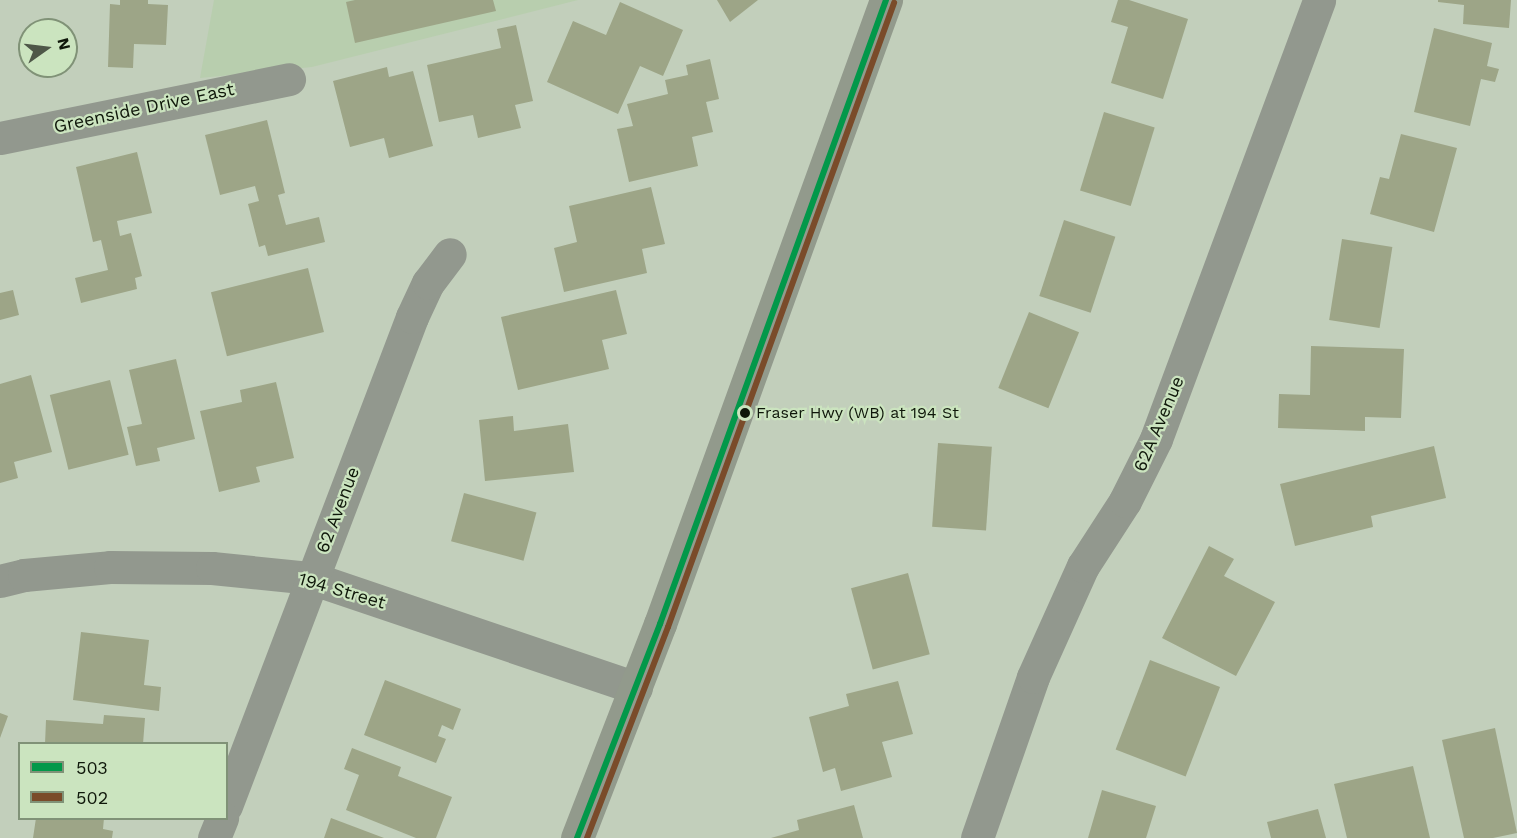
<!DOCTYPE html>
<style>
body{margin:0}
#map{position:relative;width:1517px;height:838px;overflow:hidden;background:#c2cfbb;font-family:"Work Sans",sans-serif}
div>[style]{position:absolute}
.built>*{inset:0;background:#b8ceae}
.building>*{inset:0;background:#9da587;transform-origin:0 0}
.minor>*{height:33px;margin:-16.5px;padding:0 16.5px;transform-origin:16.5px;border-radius:16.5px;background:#92988e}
.major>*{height:33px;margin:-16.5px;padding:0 16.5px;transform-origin:16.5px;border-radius:16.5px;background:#929a8c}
.bus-1>*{height:6px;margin:-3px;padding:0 3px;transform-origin:3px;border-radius:3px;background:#02984a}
.bus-2>*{height:6px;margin:-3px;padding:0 3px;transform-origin:3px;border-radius:3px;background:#7a4b2a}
.dots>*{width:16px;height:16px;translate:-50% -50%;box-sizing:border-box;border:3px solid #cbe4bf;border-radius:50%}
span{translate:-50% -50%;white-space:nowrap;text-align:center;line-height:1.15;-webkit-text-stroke:4.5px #cbe4bf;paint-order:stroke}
.bus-label{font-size:16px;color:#0f170a}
.left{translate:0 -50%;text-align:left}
.street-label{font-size:18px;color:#0f170a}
.legend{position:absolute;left:18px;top:742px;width:210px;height:78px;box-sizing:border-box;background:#cbe4bf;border:2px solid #809277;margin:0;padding:8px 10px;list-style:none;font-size:18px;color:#0f170a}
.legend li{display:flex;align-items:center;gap:12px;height:30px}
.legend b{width:30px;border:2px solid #809277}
.north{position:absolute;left:18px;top:18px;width:60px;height:60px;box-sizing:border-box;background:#cbe4bf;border:2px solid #809277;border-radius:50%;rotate:76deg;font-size:16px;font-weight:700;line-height:24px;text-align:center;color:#0f170a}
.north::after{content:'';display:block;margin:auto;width:21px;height:27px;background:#4e5748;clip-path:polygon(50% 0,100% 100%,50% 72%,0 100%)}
</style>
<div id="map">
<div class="built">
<i style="clip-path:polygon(214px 0,578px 0,312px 67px,200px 78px)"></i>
</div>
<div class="building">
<i style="clip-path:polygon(120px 0,148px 0,148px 4px,168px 5px,166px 45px,134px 44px,133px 68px,108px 67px,110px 4px,120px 5px)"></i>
<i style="clip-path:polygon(355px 0,493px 0,496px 11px,355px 43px,346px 2px)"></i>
<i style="clip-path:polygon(717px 0,758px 0,730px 22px)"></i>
<i style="clip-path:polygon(1118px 0,1129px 0,1188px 19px,1163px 99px,1111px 83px,1128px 27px,1111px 22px)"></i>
<i style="clip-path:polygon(1438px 0,1511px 0,1509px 28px,1463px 24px,1464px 5px,1438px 2px)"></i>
<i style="clip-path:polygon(620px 2px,683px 30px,663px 76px,640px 66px,618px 114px,547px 82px,573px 21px,606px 35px)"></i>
<i style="clip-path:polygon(516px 25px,533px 101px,515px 105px,521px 128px,478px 138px,473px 115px,439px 122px,427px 65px,501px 48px,497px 29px)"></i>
<i style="clip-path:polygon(1434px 28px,1492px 43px,1487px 66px,1499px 69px,1495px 82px,1481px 79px,1470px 126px,1414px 112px)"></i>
<i style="clip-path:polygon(710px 59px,719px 99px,706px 102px,713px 132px,692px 137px,698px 166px,629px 182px,617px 129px,633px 126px,627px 104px,668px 94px,665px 80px,688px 75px,686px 65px)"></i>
<i style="clip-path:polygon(387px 67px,389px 77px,413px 71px,433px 146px,389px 158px,384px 138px,350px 147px,333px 81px)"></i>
<i style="left:1104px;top:112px;width:53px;height:82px;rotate:17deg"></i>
<i style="clip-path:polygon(267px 120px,285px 193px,278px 195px,286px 225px,319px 217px,325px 242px,268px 256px,265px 245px,259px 247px,248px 204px,259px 201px,255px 186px,220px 195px,205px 135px)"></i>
<i style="clip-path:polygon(1401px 134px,1457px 148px,1434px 232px,1370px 214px,1380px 177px,1389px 179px)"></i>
<i style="clip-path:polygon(137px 152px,152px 213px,117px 221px,120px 236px,131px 233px,142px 276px,135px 278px,137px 289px,81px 303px,75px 278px,108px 270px,101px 240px,93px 242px,76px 167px)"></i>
<i style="clip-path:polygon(651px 187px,665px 244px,642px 249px,647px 273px,564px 292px,554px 248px,577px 242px,569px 206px)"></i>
<i style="left:1064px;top:220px;width:54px;height:80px;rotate:18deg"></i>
<i style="left:1342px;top:239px;width:51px;height:82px;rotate:9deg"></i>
<i style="left:308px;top:268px;width:66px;height:100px;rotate:76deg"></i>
<i style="clip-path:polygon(13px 290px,19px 315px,0 320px,0 293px)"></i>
<i style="clip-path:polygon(616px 290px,627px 334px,602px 340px,609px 369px,518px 390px,501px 317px)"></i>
<i style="left:1029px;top:312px;width:54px;height:82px;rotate:22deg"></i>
<i style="clip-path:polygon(1311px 346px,1404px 349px,1401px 418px,1365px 417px,1365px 431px,1278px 428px,1279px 394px,1310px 395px)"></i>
<i style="clip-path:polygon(176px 359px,195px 439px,157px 448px,160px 461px,136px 466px,127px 427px,142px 424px,129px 370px)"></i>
<i style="clip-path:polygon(31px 375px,52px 452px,14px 462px,18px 478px,0 483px,0 384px)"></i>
<i style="left:110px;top:380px;width:77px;height:62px;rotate:76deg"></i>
<i style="clip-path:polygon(276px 382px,294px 458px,256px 467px,260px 482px,219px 492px,200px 411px,242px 402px,240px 390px)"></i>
<i style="clip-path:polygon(513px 416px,514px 431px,568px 424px,574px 472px,485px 481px,479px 420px)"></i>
<i style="left:938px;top:443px;width:54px;height:84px;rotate:4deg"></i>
<i style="clip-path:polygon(1434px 446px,1446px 498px,1371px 516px,1373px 527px,1295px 546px,1280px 484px)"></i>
<i style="left:464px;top:493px;width:75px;height:50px;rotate:15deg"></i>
<i style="clip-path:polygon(1209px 546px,1234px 559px,1224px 576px,1275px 602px,1236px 676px,1162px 638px)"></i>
<i style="left:908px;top:573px;width:84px;height:59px;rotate:75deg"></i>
<i style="clip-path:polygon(81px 632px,149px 640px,144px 685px,161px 687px,159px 711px,73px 700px)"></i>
<i style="left:1150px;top:660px;width:75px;height:96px;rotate:21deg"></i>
<i style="clip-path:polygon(385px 680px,461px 709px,453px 730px,442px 725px,438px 736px,446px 739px,436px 763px,364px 735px)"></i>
<i style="clip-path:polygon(898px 681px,913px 734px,882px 742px,892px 777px,841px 791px,835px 768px,823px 772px,809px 717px,849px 706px,846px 694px)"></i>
<i style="clip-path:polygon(0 713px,8px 716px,0 738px)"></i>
<i style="clip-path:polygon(104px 715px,145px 718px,143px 744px,45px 744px,46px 720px,103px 724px)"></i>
<i style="clip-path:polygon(1495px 728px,1517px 833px,1493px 838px,1464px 838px,1442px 740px)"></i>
<i style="clip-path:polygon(352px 748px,401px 767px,398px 776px,452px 797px,436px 838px,416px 838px,346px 810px,359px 775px,344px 769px)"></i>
<i style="clip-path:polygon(1413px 766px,1430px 838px,1347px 838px,1334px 784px)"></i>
<i style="clip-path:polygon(1102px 790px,1156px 806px,1146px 838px,1088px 838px)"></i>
<i style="clip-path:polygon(854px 805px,863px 838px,771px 838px,799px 830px,797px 820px)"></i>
<i style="clip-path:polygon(1318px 809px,1326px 838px,1271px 838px,1267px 822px)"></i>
<i style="clip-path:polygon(36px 818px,104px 818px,103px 829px,113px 831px,112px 838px,33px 838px)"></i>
<i style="clip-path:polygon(331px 818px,384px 838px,324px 838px)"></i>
</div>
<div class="minor">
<i style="left:0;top:138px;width:295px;rotate:-11.5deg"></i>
<i style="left:0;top:581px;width:25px;rotate:-14deg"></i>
<i style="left:24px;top:575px;width:86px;rotate:-5.3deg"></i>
<i style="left:110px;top:567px;width:102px;rotate:0.6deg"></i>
<i style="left:212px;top:568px;width:100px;rotate:5.8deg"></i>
<i style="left:311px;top:578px;width:343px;rotate:18.7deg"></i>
<i style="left:226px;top:806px;width:523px;rotate:-69.17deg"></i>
<i style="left:412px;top:317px;width:38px;rotate:-65deg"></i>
<i style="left:428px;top:283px;width:36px;rotate:-53deg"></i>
<i style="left:214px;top:838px;width:22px;rotate:-68deg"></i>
<i style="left:977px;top:838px;width:170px;rotate:-70.8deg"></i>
<i style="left:1033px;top:677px;width:122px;rotate:-65.8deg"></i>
<i style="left:1083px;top:566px;width:77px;rotate:-57.1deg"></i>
<i style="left:1125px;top:501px;width:69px;rotate:-63.4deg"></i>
<i style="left:1156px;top:439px;width:468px;rotate:-69.6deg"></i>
</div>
<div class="major">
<i style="left:577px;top:838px;width:230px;rotate:-68.8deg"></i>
<i style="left:660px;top:624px;width:664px;rotate:-70.09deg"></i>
</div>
<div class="bus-1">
<i style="left:577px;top:838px;width:230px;rotate:-68.8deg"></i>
<i style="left:660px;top:624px;width:664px;rotate:-70.09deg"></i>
</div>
<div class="bus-2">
<i style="left:587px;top:838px;width:226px;rotate:-69deg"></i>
<i style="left:668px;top:627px;width:664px;rotate:-70.09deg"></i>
</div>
<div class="dots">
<i style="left:745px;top:413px;background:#0f170a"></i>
</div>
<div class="bus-label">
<span class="left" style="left:756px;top:413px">Fraser Hwy (WB) at 194 St</span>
</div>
<div class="street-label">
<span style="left:144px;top:108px;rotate:-12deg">Greenside Drive East</span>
<span style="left:1159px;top:424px;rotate:-67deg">62A Avenue</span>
<span style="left:338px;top:510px;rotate:-69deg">62 Avenue</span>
<span style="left:342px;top:591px;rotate:16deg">194 Street</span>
</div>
<ul class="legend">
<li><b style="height:8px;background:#02984a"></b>503</li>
<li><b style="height:8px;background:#7a4b2a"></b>502</li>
</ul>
<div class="north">N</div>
</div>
